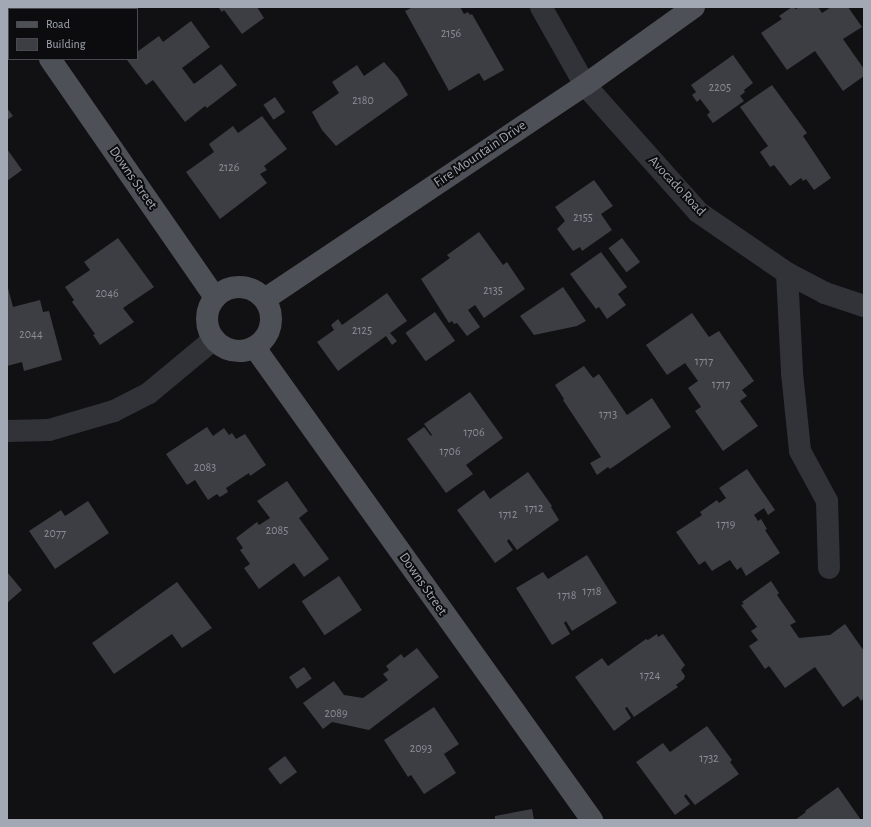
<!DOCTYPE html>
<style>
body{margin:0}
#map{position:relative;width:871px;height:827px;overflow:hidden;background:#111113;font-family:"Alegreya Sans",sans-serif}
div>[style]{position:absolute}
.building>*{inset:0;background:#3d3e43;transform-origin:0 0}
.minor>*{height:22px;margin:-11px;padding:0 11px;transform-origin:11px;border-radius:11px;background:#323338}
.major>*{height:22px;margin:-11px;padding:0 11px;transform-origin:11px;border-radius:11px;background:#4e5057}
.major>.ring{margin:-11px;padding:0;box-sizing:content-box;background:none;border:22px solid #4e5057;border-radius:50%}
span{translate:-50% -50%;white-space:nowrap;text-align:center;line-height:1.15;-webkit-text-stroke:4px #0c0c0e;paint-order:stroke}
.number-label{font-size:12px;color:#898e98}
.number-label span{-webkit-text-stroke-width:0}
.street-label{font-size:14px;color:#a2a8b4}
.frame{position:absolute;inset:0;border:8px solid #a2a8b4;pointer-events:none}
.legend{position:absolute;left:8px;top:8px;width:130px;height:52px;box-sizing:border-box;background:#0c0c0e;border:1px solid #484a50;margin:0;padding:5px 7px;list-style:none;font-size:12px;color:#a2a8b4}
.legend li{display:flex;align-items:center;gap:8px;height:20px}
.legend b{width:20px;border:1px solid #484a50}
</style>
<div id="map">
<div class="building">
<i style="left:88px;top:7px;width:36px;height:2px"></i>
<i style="clip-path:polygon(218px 7px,257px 7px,264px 18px,242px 34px,224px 10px,222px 12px)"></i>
<i style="clip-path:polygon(413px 7px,460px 7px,464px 14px,468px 12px,470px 15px,472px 14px,504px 70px,484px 81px,479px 73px,449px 91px,405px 11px)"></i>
<i style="clip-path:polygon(792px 7px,796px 9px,799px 7px,818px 7px,822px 13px,831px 7px,848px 7px,862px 27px,843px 39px,864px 69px,864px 76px,843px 91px,815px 51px,787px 70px,761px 33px,782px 19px,779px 16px)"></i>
<i style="clip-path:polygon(191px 21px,210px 47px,182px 68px,194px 84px,221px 64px,237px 85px,207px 108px,205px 106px,185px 122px,153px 80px,146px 85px,127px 60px,137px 59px,137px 52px,159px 36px,163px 42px)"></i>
<i style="clip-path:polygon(733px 55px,753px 83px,744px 90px,745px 92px,740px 96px,744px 101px,713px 123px,707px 115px,710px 112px,700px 99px,697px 102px,692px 95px,696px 92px,691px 85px)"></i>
<i style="clip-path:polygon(384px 62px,398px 78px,408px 95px,336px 146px,322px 130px,312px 112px,339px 93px,332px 82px,357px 65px,364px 76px)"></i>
<i style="clip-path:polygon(772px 85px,807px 133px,803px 136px,831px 178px,814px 190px,806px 179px,803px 181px,801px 178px,790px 186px,774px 165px,770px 167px,760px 152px,768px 146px,740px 107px)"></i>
<i style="left:275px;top:97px;width:18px;height:14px;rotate:56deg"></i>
<i style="clip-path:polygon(7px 108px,13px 116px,7px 120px)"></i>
<i style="clip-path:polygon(262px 116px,287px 149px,264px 166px,267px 170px,260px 174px,267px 183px,220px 219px,186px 172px,214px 152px,209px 144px,233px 126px,238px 133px)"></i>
<i style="clip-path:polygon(7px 149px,22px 170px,7px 181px)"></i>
<i style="clip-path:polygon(594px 180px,613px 206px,601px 214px,612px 230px,582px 251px,580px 247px,573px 251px,557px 229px,565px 221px,555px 207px)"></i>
<i style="clip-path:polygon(479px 232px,503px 265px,507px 262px,525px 289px,484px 318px,475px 305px,468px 310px,480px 327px,467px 336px,457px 323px,454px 324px,452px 321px,449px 323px,421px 279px,450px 258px,447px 255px)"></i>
<i style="clip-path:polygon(118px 238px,154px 287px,123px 308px,134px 322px,100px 345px,93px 335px,95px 334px,72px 302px,74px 300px,65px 287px,90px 270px,84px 262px)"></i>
<i style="left:622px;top:238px;width:30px;height:17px;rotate:53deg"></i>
<i style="clip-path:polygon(601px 252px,627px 287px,618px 294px,626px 305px,607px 319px,599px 307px,596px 309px,570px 274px)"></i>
<i style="clip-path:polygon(563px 287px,586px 321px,577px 326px,534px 335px,520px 316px)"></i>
<i style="clip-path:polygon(8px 288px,13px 307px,40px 300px,43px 312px,49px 311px,62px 360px,24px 371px,22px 362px,7px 366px,7px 289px)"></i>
<i style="clip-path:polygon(387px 293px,407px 321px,390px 333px,397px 341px,392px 345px,386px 336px,338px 371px,317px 342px,334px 330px,331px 325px,338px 319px,342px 325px)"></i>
<i style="left:435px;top:312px;width:35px;height:36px;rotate:55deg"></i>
<i style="clip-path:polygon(692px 313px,709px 337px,719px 331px,754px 381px,742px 390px,747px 396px,740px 401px,758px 426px,723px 451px,695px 411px,701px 407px,688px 388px,698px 381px,685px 363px,667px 375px,646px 345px)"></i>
<i style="clip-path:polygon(584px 366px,593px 378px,599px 374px,627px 415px,652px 398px,671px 427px,610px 469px,608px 467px,597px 475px,590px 463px,601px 457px,563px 400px,564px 399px,555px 385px)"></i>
<i style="clip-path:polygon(470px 392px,503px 438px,466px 465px,473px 474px,446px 493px,407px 439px,424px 427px,431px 436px,432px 435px,424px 424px)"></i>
<i style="clip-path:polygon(207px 427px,213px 436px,224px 428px,229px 435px,232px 433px,236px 439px,245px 434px,266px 465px,250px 476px,249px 473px,226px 488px,228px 492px,220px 497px,217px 494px,208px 500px,195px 480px,187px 485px,166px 454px)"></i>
<i style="clip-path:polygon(747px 469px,775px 510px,768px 515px,764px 508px,754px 515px,758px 521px,761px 519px,767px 529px,765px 530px,780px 553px,746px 576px,741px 567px,737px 570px,730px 560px,712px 571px,705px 561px,699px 565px,676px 532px,702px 515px,700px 512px,717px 500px,719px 503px,726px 498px,719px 488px)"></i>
<i style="clip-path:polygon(528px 472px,552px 506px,551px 507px,559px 520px,517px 550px,509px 539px,507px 541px,513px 550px,495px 563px,457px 510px,484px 490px,490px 499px)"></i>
<i style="clip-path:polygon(287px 481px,308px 511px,299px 518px,329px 559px,304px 577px,294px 563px,259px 589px,244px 568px,250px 564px,240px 550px,243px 548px,236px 538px,257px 522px,259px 525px,270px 518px,257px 501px)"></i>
<i style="clip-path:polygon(88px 501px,109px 533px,55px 569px,29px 531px,61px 510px,65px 516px)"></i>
<i style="clip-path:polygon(587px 555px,617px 603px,572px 631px,566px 621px,564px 623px,570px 634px,552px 645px,516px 588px,543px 572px,548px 579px)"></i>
<i style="clip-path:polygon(7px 572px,22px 590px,7px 603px)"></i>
<i style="left:339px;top:576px;width:41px;height:45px;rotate:56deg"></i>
<i style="clip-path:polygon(771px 581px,779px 593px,777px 595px,796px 622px,790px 625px,799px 638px,830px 635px,845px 624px,864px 651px,864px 698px,861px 701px,858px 696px,843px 707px,815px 667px,785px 688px,769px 666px,765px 669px,749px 646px,758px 640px,751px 631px,757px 627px,741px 605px,744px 604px,742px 602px)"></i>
<i style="clip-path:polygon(177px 582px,212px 628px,182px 648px,172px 634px,114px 674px,92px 643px)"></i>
<i style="clip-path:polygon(657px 634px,658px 637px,663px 634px,685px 665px,681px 670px,685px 676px,684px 679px,676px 685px,678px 687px,634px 717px,627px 707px,625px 708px,631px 718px,614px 731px,575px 677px,602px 658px,608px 666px,646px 639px,648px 640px)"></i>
<i style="clip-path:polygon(417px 648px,439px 677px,369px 730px,332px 722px,323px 729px,303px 703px,334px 681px,344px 695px,363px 698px,388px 680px,383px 674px,389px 670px,386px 666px,401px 654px,404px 658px)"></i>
<i style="left:304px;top:667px;width:14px;height:18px;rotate:56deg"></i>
<i style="clip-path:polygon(434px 707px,459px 744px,444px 754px,456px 773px,424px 794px,411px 775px,408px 777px,384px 740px)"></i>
<i style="clip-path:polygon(707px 726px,732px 760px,730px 762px,739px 774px,695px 805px,686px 794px,684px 796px,690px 804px,675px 815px,636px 762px,663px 743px,670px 752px)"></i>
<i style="left:285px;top:756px;width:20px;height:21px;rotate:53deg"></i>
<i style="clip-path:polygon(838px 787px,861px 820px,795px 820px,806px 812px,805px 811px)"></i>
<i style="clip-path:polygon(532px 809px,534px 820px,495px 820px,495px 816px)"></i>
</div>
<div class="minor">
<i style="left:541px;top:7px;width:90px;rotate:60.6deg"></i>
<i style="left:585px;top:85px;width:170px;rotate:48.3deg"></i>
<i style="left:698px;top:212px;width:108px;rotate:34.4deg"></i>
<i style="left:787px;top:273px;width:43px;rotate:27.8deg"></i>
<i style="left:825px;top:293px;width:41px;rotate:18.4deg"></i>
<i style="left:787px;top:273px;width:100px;rotate:87.1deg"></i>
<i style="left:792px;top:373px;width:78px;rotate:84.1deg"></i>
<i style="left:800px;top:451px;width:57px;rotate:61.6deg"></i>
<i style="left:827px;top:501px;width:67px;rotate:88.3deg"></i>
<i style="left:7px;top:431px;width:42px;rotate:-1.4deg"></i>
<i style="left:49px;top:430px;width:68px;rotate:-16.3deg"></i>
<i style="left:114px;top:411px;width:39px;rotate:-27deg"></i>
<i style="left:149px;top:393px;width:85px;rotate:-39.7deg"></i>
</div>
<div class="major">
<i style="left:14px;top:7px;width:2px;rotate:63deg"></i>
<i style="left:50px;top:59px;width:290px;rotate:55.3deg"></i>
<i class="ring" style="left:207px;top:287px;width:42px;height:42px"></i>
<i style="left:265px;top:299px;width:385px;rotate:-33.8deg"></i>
<i style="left:585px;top:85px;width:134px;rotate:-35.6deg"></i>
<i style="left:255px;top:348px;width:580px;rotate:54.47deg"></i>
</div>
<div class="number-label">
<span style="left:451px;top:34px">2156</span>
<span style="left:720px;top:88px">2205</span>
<span style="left:363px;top:101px">2180</span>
<span style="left:229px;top:168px">2126</span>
<span style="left:583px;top:218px">2155</span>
<span style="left:493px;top:291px">2135</span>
<span style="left:107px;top:294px">2046</span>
<span style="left:362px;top:331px">2125</span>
<span style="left:31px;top:335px">2044</span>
<span style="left:704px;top:362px">1717</span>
<span style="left:721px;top:385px">1717</span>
<span style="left:608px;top:415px">1713</span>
<span style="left:474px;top:433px">1706</span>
<span style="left:450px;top:452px">1706</span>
<span style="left:205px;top:468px">2083</span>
<span style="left:534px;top:509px">1712</span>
<span style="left:508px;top:515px">1712</span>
<span style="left:726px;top:525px">1719</span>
<span style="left:277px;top:531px">2085</span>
<span style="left:55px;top:534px">2077</span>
<span style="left:592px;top:592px">1718</span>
<span style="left:567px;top:596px">1718</span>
<span style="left:650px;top:676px">1724</span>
<span style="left:336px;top:714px">2089</span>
<span style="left:421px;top:749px">2093</span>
<span style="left:709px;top:759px">1732</span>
</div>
<div class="street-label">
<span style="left:480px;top:154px;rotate:-34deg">Fire Mountain Drive</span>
<span style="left:133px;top:178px;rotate:55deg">Downs Street</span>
<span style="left:677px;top:186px;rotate:47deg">Avocado Road</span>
<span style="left:423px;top:584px;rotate:55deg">Downs Street</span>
</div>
<div class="frame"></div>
<ul class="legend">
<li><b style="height:5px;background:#4e5057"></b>Road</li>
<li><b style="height:11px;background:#3d3e43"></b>Building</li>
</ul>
</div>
